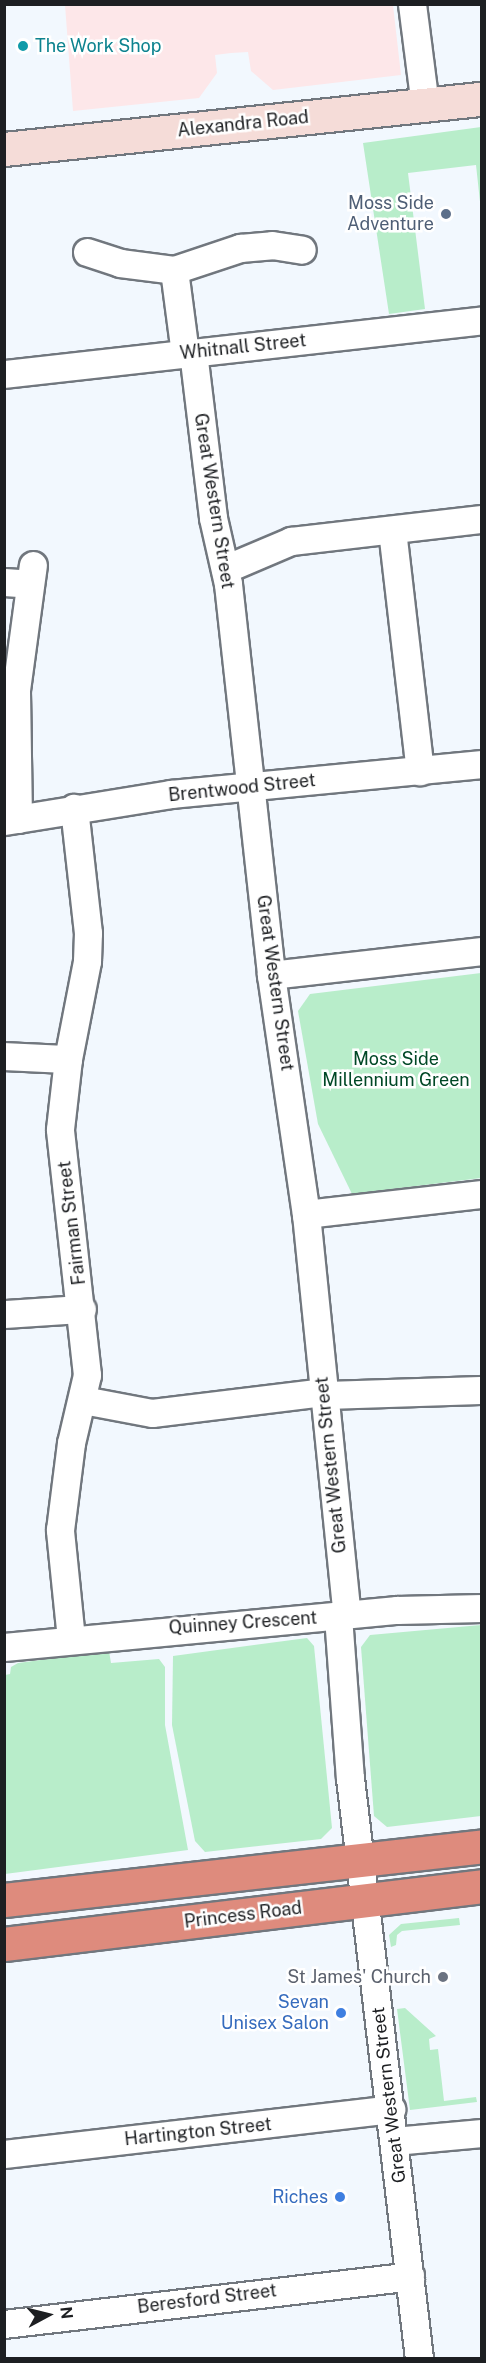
<!DOCTYPE html>
<style>
body{margin:0}
#map{position:relative;width:486px;height:2363px;overflow:hidden;background:#f2f8fe;font-family:"Public Sans",sans-serif}
div>[style]{position:absolute}
.commercial>*{inset:0;background:#fde7e9}
.green>*{inset:0;background:#b8edca}
.roads{filter:drop-shadow(2px 0 #71777e) drop-shadow(-2px 0 #71777e) drop-shadow(0 2px #71777e) drop-shadow(0 -2px #71777e)}
.street>*{height:27px;margin:-13.5px;padding:0 13.5px;transform-origin:13.5px;border-radius:13.5px;background:#fff}
.secondary>*{height:33px;margin:-16.5px;padding:0 16.5px;transform-origin:16.5px;border-radius:16.5px;background:#f5dcd8}
.highway>*{height:33px;margin:-16.5px;padding:0 16.5px;transform-origin:16.5px;border-radius:16.5px;background:#de8b7d}
.dots>*{width:16px;height:16px;translate:-50% -50%;box-sizing:border-box;border:3px solid #fff;border-radius:50%}
span{translate:-50% -50%;white-space:nowrap;text-align:center;line-height:1.15;-webkit-text-stroke:5px #fff;paint-order:stroke}
.culture-label{font-size:18px;color:#0d838f}
.left{translate:0 -50%;text-align:left}
.street-label{font-size:18px;color:#1d1f22}
.service-label{font-size:18px;color:#4e5e75}
.right{translate:-100% -50%;text-align:right}
.park-label{font-size:18px;color:#004826}
.worship-label{font-size:18px;color:#5b616d}
.shop-label{font-size:18px;color:#366cbe}
.frame{position:absolute;inset:0;border:6px solid #1d1f22;pointer-events:none}
.north{position:absolute;left:18px;top:2285px;width:60px;height:60px;-webkit-text-stroke:4px #fff;paint-order:stroke;rotate:83deg;font-size:16px;font-weight:700;line-height:24px;text-align:center;color:#1d1f22}
.north::after{content:'';display:block;margin:auto;width:21px;height:27px;background:#1d1f22;clip-path:polygon(50% 0,100% 100%,50% 72%,0 100%)}
</style>
<div id="map">
<div class="commercial">
<div style="clip-path:polygon(65px 5px,393px 5px,401px 75px,273px 90px,251px 71px,248px 52px,231px 53px,215px 55px,217px 73px,199px 98px,73px 111px)"></div>
</div>
<div class="green">
<div style="clip-path:polygon(481px 127px,481px 211px,476px 165px,408px 173px,425px 309px,389px 314px,363px 143px)"></div>
<div style="clip-path:polygon(481px 973px,481px 1178px,352px 1194px,318px 1124px,298px 1011px,310px 994px)"></div>
<div style="clip-path:polygon(481px 1625px,481px 1816px,387px 1827px,374px 1816px,361px 1647px,370px 1635px)"></div>
<div style="clip-path:polygon(307px 1638px,314px 1646px,332px 1828px,321px 1839px,205px 1852px,195px 1841px,172px 1725px,173px 1656px)"></div>
<div style="clip-path:polygon(109px 1651px,111px 1663px,159px 1659px,165px 1667px,165px 1725px,188px 1850px,5px 1874px,5px 1675px,10px 1674px,11px 1667px,18px 1663px)"></div>
<div style="clip-path:polygon(459px 1918px,460px 1925px,402px 1931px,397px 1935px,396px 1945px,391px 1947px,389px 1935px,401px 1924px)"></div>
<div style="clip-path:polygon(405px 2008px,436px 2036px,429px 2039px,430px 2050px,438px 2049px,444px 2101px,476px 2097px,477px 2102px,410px 2110px,397px 2009px)"></div>
</div>
<div class="roads">
<div class="street">
<div style="left:412px;top:4px;width:103px;rotate:82.7deg"></div>
<div style="left:87px;top:252px;width:35px;rotate:18deg"></div>
<div style="left:120px;top:263px;width:54px;rotate:7.4deg"></div>
<div style="left:174px;top:270px;width:70px;rotate:-18.4deg"></div>
<div style="left:240px;top:248px;width:32px;rotate:-5deg"></div>
<div style="left:272px;top:245px;width:30px;rotate:9deg"></div>
<div style="left:174px;top:270px;width:84px;rotate:82.5deg"></div>
<div style="left:193px;top:352px;width:167px;rotate:83.1deg"></div>
<div style="left:213px;top:518px;width:68px;rotate:77.2deg"></div>
<div style="left:228px;top:584px;width:393px;rotate:83.7deg"></div>
<div style="left:271px;top:975px;width:242px;rotate:81.7deg"></div>
<div style="left:306px;top:1214px;width:403px;rotate:84.2deg"></div>
<div style="left:4px;top:374px;width:481px;rotate:-6.4deg"></div>
<div style="left:392px;top:530px;width:243px;rotate:83.4deg"></div>
<div style="left:225px;top:569px;width:72px;rotate:-23deg"></div>
<div style="left:291px;top:541px;width:192px;rotate:-6.6deg"></div>
<div style="left:4px;top:582px;width:26px;rotate:4deg"></div>
<div style="left:18px;top:819px;width:129px;rotate:-90.9deg"></div>
<div style="left:16px;top:690px;width:126px;rotate:-82.3deg"></div>
<div style="left:4px;top:821px;width:169px;rotate:-9.2deg"></div>
<div style="left:171px;top:794px;width:312px;rotate:-5.5deg"></div>
<div style="left:271px;top:975px;width:212px;rotate:-6.5deg"></div>
<div style="left:4px;top:1056px;width:64px;rotate:2.7deg"></div>
<div style="left:306px;top:1214px;width:177px;rotate:-6.5deg"></div>
<div style="left:4px;top:1314px;width:78px;rotate:-3.7deg"></div>
<div style="left:324px;top:1395px;width:158px;rotate:-1.8deg"></div>
<div style="left:83px;top:1400px;width:70px;rotate:10.7deg"></div>
<div style="left:152px;top:1413px;width:172px;rotate:-7deg"></div>
<div style="left:338px;top:1616px;width:162px;rotate:85.8deg"></div>
<div style="left:350px;top:1778px;width:584px;rotate:83.22deg"></div>
<div style="left:71px;top:1639px;width:110px;rotate:-95.8deg"></div>
<div style="left:60px;top:1530px;width:88px;rotate:-82.8deg"></div>
<div style="left:71px;top:1443px;width:70px;rotate:-76.8deg"></div>
<div style="left:87px;top:1375px;width:247px;rotate:-96.3deg"></div>
<div style="left:60px;top:1129px;width:70px;rotate:-83.5deg"></div>
<div style="left:68px;top:1059px;width:100px;rotate:-79deg"></div>
<div style="left:87px;top:961px;width:28px;rotate:-88deg"></div>
<div style="left:88px;top:933px;width:126px;rotate:-96.4deg"></div>
<div style="left:4px;top:1647px;width:395px;rotate:-5.4deg"></div>
<div style="left:397px;top:1610px;width:85px;rotate:-1.3deg"></div>
<div style="left:394px;top:2141px;width:88px;rotate:-5.2deg"></div>
<div style="left:4px;top:2154px;width:390px;rotate:-6.6deg"></div>
<div style="left:4px;top:2324px;width:409px;rotate:-6.7deg"></div>
</div>
<div class="secondary">
<div style="left:4px;top:149px;width:481px;rotate:-6deg"></div>
</div>
<div class="highway">
<div style="left:4px;top:1900px;width:481px;rotate:-6.4deg"></div>
<div style="left:4px;top:1944px;width:482px;rotate:-6.9deg"></div>
</div>
</div>
<div class="dots">
<div style="left:23px;top:46px;background:#0f9aa8"></div>
<div style="left:446px;top:214px;background:#5c6f8a"></div>
<div style="left:443px;top:1977px;background:#6b7280"></div>
<div style="left:341px;top:2013px;background:#3f7fe0"></div>
<div style="left:340px;top:2197px;background:#3f7fe0"></div>
</div>
<div class="culture-label">
<span class="left" style="left:35px;top:46px">The Work Shop</span>
</div>
<div class="street-label">
<span style="left:243px;top:124px;rotate:-6deg">Alexandra Road</span>
<span style="left:243px;top:347px;rotate:-6deg">Whitnall Street</span>
<span style="left:214px;top:501px;rotate:81deg">Great Western Street</span>
<span style="left:242px;top:788px;rotate:-6deg">Brentwood Street</span>
<span style="left:275px;top:983px;rotate:82deg">Great Western Street</span>
<span style="left:72px;top:1223px;rotate:-97deg">Fairman Street</span>
<span style="left:331px;top:1465px;rotate:-96deg">Great Western Street</span>
<span style="left:243px;top:1623px;rotate:-4deg">Quinney Crescent</span>
<span style="left:243px;top:1915px;rotate:-7deg">Princess Road</span>
<span style="left:389px;top:2095px;rotate:-97deg">Great Western Street</span>
<span style="left:198px;top:2132px;rotate:-6deg">Hartington Street</span>
<span style="left:207px;top:2299px;rotate:-7deg">Beresford Street</span>
</div>
<div class="service-label">
<span class="right" style="left:434px;top:214px">Moss Side<br>Adventure</span>
</div>
<div class="park-label">
<span style="left:396px;top:1070px">Moss Side<br>Millennium Green</span>
</div>
<div class="worship-label">
<span class="right" style="left:431px;top:1977px">St James' Church</span>
</div>
<div class="shop-label">
<span class="right" style="left:329px;top:2013px">Sevan<br>Unisex Salon</span>
<span class="right" style="left:328px;top:2197px">Riches</span>
</div>
<div class="frame"></div>
<div class="north">N</div>
</div>
